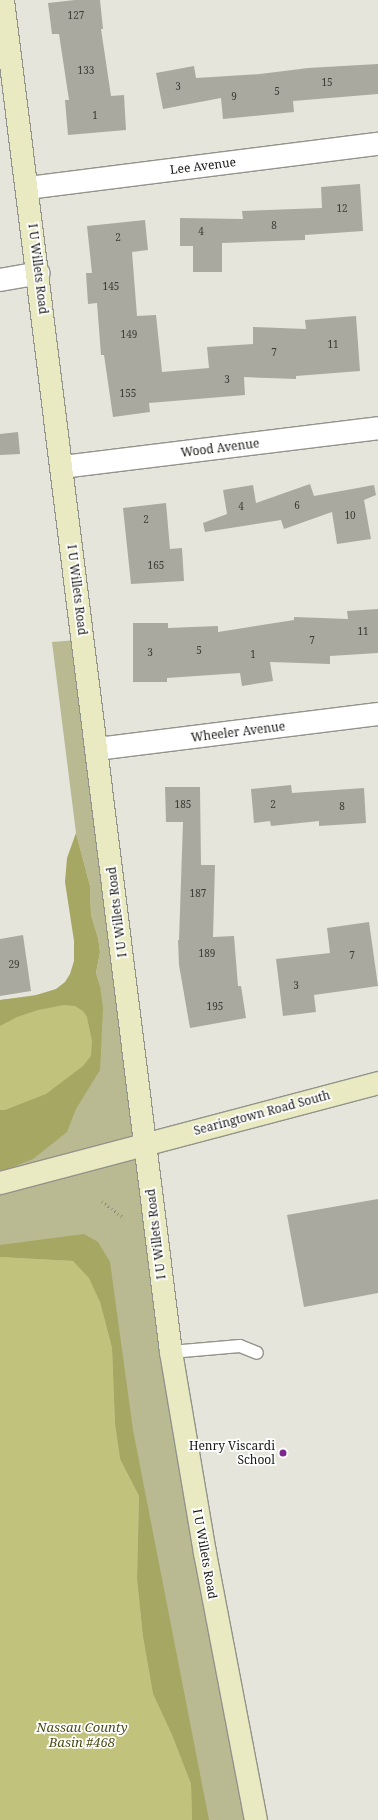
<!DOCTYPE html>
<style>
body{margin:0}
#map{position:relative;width:378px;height:1820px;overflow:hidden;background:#e5e5dc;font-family:"Noto Serif",serif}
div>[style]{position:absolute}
.green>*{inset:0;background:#b9ba92}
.forest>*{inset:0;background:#a5a762}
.water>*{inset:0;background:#c1c37d}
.building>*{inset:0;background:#a9a9a0}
.path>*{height:2.5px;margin-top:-1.25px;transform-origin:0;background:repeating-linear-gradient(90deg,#8b8b84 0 1px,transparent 0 4px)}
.roads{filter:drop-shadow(1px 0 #92938a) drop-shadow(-1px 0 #92938a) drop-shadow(0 1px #92938a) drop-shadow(0 -1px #92938a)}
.lane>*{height:12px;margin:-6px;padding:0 6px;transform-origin:6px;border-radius:6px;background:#fff}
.street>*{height:22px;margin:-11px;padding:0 11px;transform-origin:11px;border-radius:11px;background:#fff}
.secondary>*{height:22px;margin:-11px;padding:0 11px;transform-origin:11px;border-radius:11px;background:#eaeac2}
.dots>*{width:11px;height:11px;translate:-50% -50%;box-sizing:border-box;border:2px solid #fff;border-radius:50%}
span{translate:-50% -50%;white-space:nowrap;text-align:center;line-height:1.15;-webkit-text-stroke:3.5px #fff;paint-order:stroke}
.number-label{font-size:10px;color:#3c3c37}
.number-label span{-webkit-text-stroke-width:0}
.street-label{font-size:12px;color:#171714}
.poi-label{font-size:12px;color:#171714}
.right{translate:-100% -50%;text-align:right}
.water-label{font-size:13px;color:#4c4c17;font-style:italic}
</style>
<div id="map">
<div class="green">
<div style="clip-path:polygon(77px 640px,246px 1820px,0 1820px,0 1000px,100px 986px,96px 973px,100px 952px,98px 938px,91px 915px,90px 886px,76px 833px,52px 642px)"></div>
</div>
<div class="forest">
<div style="clip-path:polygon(76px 833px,90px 886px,91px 915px,98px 938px,100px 952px,96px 973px,100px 986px,103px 1008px,100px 1070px,76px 1109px,67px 1132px,33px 1159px,0 1172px,0 1000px,33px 996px,56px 989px,65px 982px,70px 974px,74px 961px,74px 941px,65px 882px,67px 858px)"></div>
<div style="clip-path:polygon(84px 1234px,98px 1242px,110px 1262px,133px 1430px,209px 1820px,192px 1820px,191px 1784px,172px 1735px,153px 1694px,143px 1637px,137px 1579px,139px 1496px,120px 1459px,115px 1424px,112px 1348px,100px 1302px,73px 1261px,0 1257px,0 1245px)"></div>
</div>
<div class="water">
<div style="clip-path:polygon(64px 1005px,75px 1006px,83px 1011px,87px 1017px,92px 1041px,91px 1056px,83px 1066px,46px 1094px,5px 1110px,0 1110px,0 1026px,17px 1017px,38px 1010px)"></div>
<div style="clip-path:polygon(0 1257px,73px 1261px,89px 1278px,100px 1302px,112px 1348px,115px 1424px,120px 1459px,139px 1496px,137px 1579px,143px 1637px,153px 1694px,172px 1735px,191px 1784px,192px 1820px,0 1820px)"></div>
</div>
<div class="building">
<div style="clip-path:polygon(75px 0,100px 0,103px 29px,101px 29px,111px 96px,124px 95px,126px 130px,68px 135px,65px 100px,69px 100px,59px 34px,52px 34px,48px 3px)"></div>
<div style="clip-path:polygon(378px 64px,378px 94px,293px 101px,294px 112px,223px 119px,221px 98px,163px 109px,156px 73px,194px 66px,196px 78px,260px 74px,308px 68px)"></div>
<div style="clip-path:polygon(360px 184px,363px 231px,305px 235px,305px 240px,222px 243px,222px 272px,193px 272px,193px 246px,180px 246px,180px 218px,243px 219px,242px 211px,322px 208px,321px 187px)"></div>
<div style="clip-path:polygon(145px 220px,148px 250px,132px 252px,137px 316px,156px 315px,162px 372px,209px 368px,207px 347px,253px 344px,253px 327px,306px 329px,305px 320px,356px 316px,360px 371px,296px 376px,296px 379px,244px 377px,245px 395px,149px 403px,150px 412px,113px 417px,104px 355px,101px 355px,97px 303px,88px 304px,86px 273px,92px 273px,87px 226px)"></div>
<div style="clip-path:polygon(18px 432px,20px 454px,0 455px,0 434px)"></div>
<div style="clip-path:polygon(310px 484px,314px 496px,374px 485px,376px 495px,364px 500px,371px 539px,337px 544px,332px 512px,284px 529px,281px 520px,205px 532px,203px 523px,227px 514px,223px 490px,253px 485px,256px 503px)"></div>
<div style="clip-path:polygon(166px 503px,170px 549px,182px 548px,184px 581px,131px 584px,123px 508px)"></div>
<div style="clip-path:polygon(378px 609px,378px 653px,330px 656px,330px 664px,270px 662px,273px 681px,242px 686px,240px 673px,167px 678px,167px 682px,133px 682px,133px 623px,168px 623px,168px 628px,218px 626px,218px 632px,294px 620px,294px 617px,348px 619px,347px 611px)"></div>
<div style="clip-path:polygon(291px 785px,292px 793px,364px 788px,366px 823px,319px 826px,319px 821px,271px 826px,270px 821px,254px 823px,251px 789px)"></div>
<div style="clip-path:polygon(165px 787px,200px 787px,201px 865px,215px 865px,213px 937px,234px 936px,238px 986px,241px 986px,246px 1018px,190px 1028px,179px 965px,178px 940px,179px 940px,183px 822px,166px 822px)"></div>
<div style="clip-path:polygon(369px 922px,378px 986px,314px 995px,316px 1012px,283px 1016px,276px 959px,330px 953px,327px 928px)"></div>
<div style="clip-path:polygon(23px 935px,31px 991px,0 996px,0 939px)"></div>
<div style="clip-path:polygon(378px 1199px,378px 1293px,304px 1307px,287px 1215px)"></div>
</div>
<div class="path">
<div style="left:102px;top:1201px;width:28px;rotate:38deg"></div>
</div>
<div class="roads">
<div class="lane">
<div style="left:171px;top:1352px;width:69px;rotate:-5deg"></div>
<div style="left:240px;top:1346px;width:18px;rotate:22deg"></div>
</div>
<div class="street">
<div style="left:28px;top:188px;width:353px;rotate:-7.2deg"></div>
<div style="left:0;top:280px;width:39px;rotate:-10deg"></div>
<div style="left:62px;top:467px;width:318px;rotate:-7deg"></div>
<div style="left:97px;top:749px;width:283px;rotate:-7.1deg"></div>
</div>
<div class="secondary">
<div style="left:3px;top:0;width:1362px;rotate:82.92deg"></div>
<div style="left:171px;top:1352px;width:204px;rotate:80.4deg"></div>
<div style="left:205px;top:1553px;width:272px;rotate:79.2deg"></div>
<div style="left:0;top:1183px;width:391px;rotate:-14.8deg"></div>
</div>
</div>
<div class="dots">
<div style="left:283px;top:1453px;background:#7f2693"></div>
</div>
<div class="number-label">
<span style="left:76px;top:16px">127</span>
<span style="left:86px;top:71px">133</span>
<span style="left:327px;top:83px">15</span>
<span style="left:178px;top:87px">3</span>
<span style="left:277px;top:92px">5</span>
<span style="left:234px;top:97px">9</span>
<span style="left:95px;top:116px">1</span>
<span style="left:342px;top:209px">12</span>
<span style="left:274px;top:226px">8</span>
<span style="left:201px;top:232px">4</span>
<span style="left:118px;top:238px">2</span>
<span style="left:111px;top:287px">145</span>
<span style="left:129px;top:335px">149</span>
<span style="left:333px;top:345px">11</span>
<span style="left:274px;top:353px">7</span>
<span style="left:227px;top:380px">3</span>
<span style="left:128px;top:394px">155</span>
<span style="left:297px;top:506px">6</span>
<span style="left:241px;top:507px">4</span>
<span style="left:350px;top:516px">10</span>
<span style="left:146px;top:520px">2</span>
<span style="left:156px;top:566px">165</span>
<span style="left:363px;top:632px">11</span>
<span style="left:312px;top:641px">7</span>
<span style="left:199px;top:651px">5</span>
<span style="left:150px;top:653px">3</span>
<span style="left:253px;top:655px">1</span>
<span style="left:183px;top:805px">185</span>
<span style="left:273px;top:805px">2</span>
<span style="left:342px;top:807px">8</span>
<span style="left:198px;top:894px">187</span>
<span style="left:207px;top:954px">189</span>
<span style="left:352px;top:956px">7</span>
<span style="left:14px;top:965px">29</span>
<span style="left:296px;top:986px">3</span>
<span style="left:215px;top:1007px">195</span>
</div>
<div class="street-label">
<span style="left:203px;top:166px;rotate:-7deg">Lee Avenue</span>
<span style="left:38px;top:269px;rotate:83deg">I U Willets Road</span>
<span style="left:220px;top:448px;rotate:-7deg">Wood Avenue</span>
<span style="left:77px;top:590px;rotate:83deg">I U Willets Road</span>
<span style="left:238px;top:732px;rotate:-7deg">Wheeler Avenue</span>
<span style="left:117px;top:912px;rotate:-97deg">I U Willets Road</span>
<span style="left:262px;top:1113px;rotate:-15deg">Searingtown Road South</span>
<span style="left:156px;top:1234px;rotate:-97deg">I U Willets Road</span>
<span style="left:205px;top:1554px;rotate:80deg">I U Willets Road</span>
</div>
<div class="poi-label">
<span class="right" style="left:275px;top:1453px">Henry Viscardi<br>School</span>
</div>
<div class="water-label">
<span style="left:82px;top:1735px">Nassau County<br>Basin #468</span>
</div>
</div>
